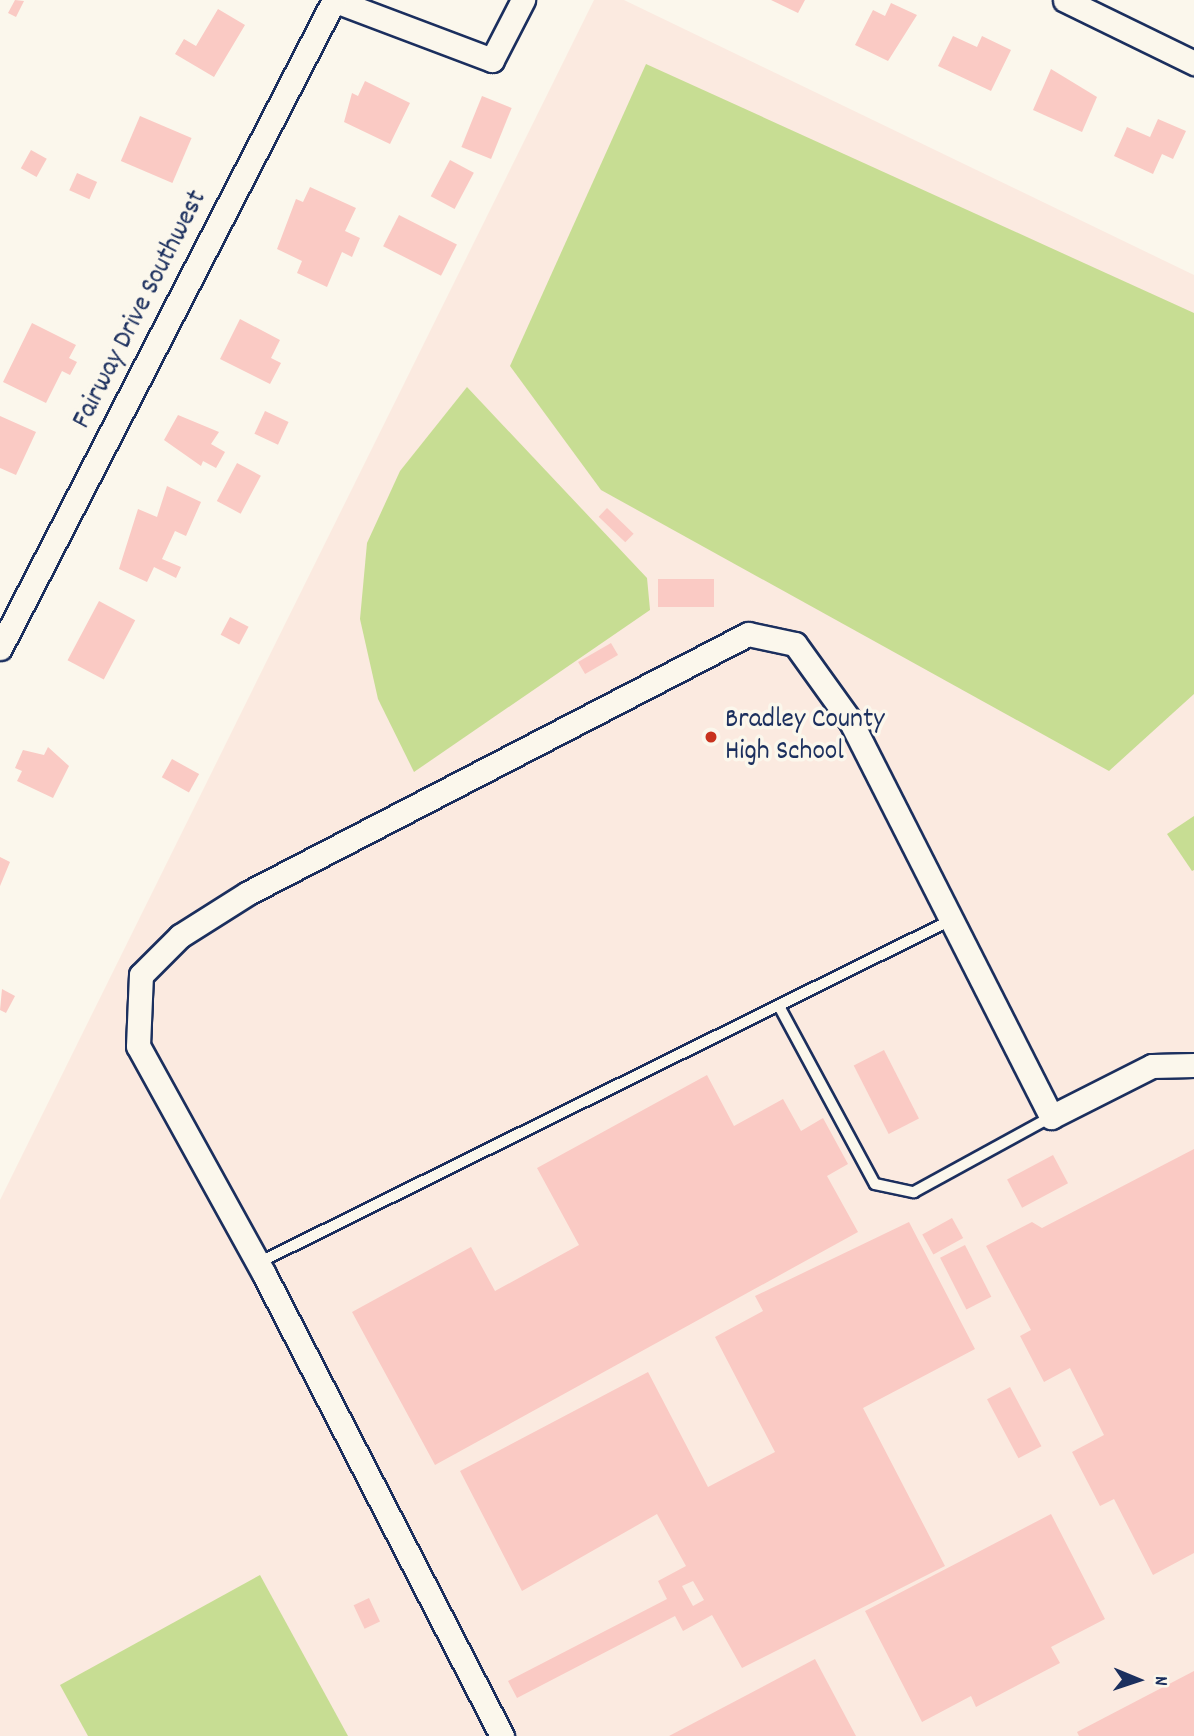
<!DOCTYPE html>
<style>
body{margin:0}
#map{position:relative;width:1194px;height:1736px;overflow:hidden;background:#fbf7ec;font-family:Dekko,sans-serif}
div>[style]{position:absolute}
.built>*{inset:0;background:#fbeae0}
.green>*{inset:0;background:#c7dd93}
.building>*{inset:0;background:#facac4;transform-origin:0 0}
.roads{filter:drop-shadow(2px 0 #1b2f5e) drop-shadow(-2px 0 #1b2f5e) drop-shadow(0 2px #1b2f5e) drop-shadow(0 -2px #1b2f5e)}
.service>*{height:10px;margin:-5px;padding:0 5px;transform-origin:5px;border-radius:5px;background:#fbf7ec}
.minor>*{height:23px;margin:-11.5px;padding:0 11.5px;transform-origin:11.5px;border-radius:11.5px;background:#fbf7ec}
.dots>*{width:19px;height:19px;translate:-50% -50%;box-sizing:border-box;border:4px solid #fbf7ec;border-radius:50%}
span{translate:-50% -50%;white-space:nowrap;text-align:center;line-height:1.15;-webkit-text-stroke:7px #fbf7ec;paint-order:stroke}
.street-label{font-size:28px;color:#1b2f5e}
.poi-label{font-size:28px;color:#1b2f5e}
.left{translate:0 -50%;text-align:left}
.north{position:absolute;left:1103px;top:1645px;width:70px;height:70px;-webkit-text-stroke:5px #fbf7ec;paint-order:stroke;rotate:92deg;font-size:19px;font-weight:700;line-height:28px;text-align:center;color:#1b2f5e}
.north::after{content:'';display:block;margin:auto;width:24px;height:32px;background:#1b2f5e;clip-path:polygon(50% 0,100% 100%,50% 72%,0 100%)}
</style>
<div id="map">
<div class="built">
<div style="clip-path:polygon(594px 0,624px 0,1194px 275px,1194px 1736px,0 1736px,0 1200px)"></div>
</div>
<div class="green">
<div style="clip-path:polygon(646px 64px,1194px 313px,1194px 694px,1109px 771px,601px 490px,510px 366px)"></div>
<div style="clip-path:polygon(467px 387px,647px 578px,650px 610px,414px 772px,378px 699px,360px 619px,367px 543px,400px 471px)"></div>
<div style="clip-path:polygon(1194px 816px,1194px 870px,1192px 871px,1167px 834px)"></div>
<div style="clip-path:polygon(260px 1575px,348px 1736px,88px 1736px,60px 1685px)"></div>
</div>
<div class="building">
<div style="clip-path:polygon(15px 0,24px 1px,16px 17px,8px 13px)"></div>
<div style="clip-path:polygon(771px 0,805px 0,798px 13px)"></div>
<div style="clip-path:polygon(891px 3px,917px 15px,888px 61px,855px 45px,873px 10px,885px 16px)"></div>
<div style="clip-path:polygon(218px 9px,245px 25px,214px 77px,175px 54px,184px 39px,196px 46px)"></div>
<div style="clip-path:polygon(953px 36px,977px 47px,982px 36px,1011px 50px,991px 91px,938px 66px)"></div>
<div style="clip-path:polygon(1051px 69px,1097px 97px,1082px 132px,1033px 110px)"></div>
<div style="clip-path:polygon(365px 81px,410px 103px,390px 144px,344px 122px,352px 93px,358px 96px)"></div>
<div style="left:482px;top:96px;width:32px;height:55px;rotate:22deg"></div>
<div style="left:140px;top:116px;width:56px;height:49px;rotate:23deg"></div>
<div style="clip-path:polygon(1158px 119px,1186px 131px,1173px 159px,1162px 154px,1153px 174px,1114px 156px,1127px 127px,1150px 137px)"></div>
<div style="left:31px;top:150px;width:18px;height:21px;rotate:29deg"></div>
<div style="left:450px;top:160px;width:27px;height:41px;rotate:28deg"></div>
<div style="left:77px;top:173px;width:22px;height:19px;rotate:24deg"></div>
<div style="clip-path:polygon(310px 187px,356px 208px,345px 231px,360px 238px,352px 257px,342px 252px,327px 287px,297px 273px,302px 261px,277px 249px,296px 199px,303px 202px)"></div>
<div style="left:399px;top:215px;width:65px;height:35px;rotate:27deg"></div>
<div style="clip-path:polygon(240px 319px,280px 340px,271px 358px,281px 363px,270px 384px,220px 359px)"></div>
<div style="clip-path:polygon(32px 323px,76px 345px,69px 358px,77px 362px,70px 375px,62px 371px,46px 403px,3px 382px)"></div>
<div style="left:265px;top:411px;width:26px;height:25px;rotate:25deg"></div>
<div style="clip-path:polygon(178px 415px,219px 432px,211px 444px,225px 452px,216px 468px,203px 461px,201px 466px,164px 440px)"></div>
<div style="clip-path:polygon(0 416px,36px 432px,16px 475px,0 468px)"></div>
<div style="left:237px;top:463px;width:27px;height:43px;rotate:28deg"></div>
<div style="clip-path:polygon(167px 486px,201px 502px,186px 536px,175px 531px,162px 559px,181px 567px,176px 578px,154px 567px,147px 582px,119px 569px,138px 509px,157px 517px)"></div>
<div style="left:607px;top:508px;width:37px;height:12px;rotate:44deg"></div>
<div style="left:714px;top:579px;width:28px;height:56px;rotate:90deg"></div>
<div style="left:99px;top:601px;width:41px;height:67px;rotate:28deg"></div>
<div style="left:230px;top:617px;width:21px;height:20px;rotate:28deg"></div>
<div style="left:611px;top:643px;width:14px;height:38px;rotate:60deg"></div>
<div style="clip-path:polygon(48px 747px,69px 766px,53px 798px,17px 781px,22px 771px,15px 768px,23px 750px,44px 755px)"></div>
<div style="left:172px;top:759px;width:31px;height:21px;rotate:29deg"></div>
<div style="clip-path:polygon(0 857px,10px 862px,0 886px)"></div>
<div style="clip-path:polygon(2px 989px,15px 996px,6px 1013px,0 1010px)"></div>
<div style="left:884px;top:1050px;width:77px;height:34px;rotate:63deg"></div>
<div style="clip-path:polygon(707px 1075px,734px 1126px,783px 1099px,801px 1131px,823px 1118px,848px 1164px,827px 1176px,858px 1232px,435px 1465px,352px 1312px,471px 1247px,495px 1291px,579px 1245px,537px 1168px)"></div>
<div style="clip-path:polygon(1194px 1149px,1194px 1553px,1153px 1575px,1114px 1499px,1100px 1506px,1072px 1452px,1104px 1435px,1070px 1368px,1044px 1382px,1020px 1336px,1031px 1330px,986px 1246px,1032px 1222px,1042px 1228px)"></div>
<div style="left:1053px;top:1155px;width:32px;height:52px;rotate:62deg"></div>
<div style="left:952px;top:1218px;width:23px;height:34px;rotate:61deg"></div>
<div style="clip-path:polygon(evenodd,909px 1222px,975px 1349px,863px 1408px,945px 1566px,742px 1668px,712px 1615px,683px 1631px,675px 1616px,517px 1698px,508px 1681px,667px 1599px,658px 1581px,686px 1566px,657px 1514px,522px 1591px,460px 1471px,648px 1372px,708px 1487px,775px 1452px,715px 1337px,763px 1311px,755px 1296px,909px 1222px,693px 1581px,704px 1600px,693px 1606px,682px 1586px,693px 1581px)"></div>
<div style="left:965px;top:1245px;width:58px;height:28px;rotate:63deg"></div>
<div style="left:1010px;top:1387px;width:67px;height:26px;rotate:62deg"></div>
<div style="clip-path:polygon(1051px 1514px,1105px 1619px,1051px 1647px,1060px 1663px,976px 1707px,971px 1696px,922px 1722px,865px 1611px)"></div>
<div style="left:369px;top:1598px;width:26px;height:17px;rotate:65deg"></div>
<div style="clip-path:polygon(815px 1659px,856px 1736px,669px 1736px)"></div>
<div style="clip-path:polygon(1194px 1671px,1194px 1736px,1079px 1736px,1077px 1732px)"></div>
</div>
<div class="roads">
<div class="service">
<div style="left:779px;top:1006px;width:202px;rotate:61.7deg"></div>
<div style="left:875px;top:1184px;width:40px;rotate:12deg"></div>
<div style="left:914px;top:1192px;width:156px;rotate:-28.7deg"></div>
<div style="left:258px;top:1263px;width:771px;rotate:-26.33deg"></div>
</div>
<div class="minor">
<div style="left:333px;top:0;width:170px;rotate:20.7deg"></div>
<div style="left:492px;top:60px;width:68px;rotate:-62.7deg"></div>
<div style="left:1065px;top:0;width:144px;rotate:26deg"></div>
<div style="left:0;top:648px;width:729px;rotate:-62.73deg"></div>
<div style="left:502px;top:1736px;width:520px;rotate:-117.26deg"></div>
<div style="left:264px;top:1274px;width:260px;rotate:-118.9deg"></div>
<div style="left:138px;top:1046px;width:71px;rotate:-87.6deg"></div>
<div style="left:141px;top:975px;width:55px;rotate:-45deg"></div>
<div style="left:180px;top:936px;width:80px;rotate:-32.3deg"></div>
<div style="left:248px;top:893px;width:563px;rotate:-27.38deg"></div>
<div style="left:748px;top:634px;width:48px;rotate:12deg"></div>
<div style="left:795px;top:644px;width:96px;rotate:54.3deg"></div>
<div style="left:851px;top:722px;width:443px;rotate:63.1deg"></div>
<div style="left:1051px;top:1117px;width:113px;rotate:-26.8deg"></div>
<div style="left:1152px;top:1066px;width:42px;rotate:-1.4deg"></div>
</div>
</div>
<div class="dots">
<div style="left:711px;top:737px;background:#c8321e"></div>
</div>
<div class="street-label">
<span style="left:141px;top:310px;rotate:-63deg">Fairway Drive Southwest</span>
</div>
<div class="poi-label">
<span class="left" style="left:725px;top:737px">Bradley County<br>High School</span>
</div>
<div class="north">N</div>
</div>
